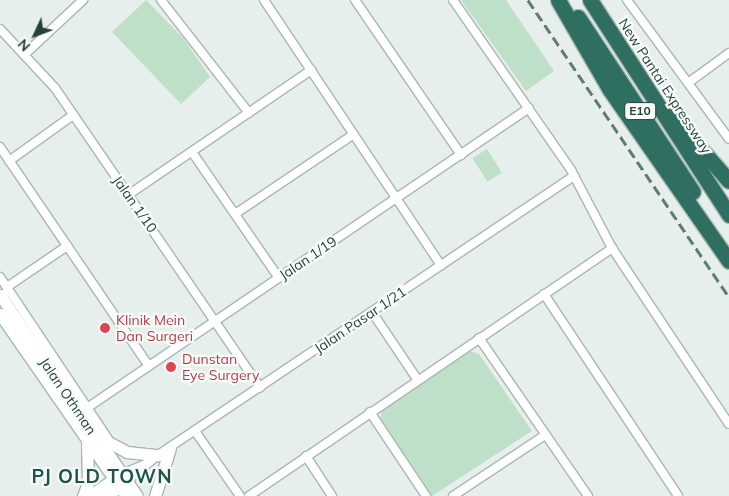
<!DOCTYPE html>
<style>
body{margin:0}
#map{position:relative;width:729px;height:496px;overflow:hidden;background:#e6efeb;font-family:Mulish,sans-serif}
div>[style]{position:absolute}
.green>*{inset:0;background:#bfe0c8;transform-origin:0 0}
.roads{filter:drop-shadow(1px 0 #a8b8b2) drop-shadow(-1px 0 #a8b8b2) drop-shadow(0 1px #a8b8b2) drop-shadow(0 -1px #a8b8b2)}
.street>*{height:8px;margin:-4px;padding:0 4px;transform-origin:4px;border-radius:4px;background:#fff}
.secondary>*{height:11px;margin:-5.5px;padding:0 5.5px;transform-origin:5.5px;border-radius:5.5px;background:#fff}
.highway>*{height:15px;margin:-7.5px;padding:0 7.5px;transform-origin:7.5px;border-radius:7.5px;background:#2f6f62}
.rail>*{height:2.5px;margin-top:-1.25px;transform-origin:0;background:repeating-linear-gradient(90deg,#5f7d75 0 10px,transparent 0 15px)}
.dots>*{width:14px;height:14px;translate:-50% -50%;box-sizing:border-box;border:2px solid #f7fbf9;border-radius:50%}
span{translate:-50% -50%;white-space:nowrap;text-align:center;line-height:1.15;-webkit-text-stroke:4.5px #f7fbf9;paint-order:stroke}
.shield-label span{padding:1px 4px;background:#f7fbf9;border:1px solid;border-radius:4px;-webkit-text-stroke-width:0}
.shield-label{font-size:12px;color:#24423a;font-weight:700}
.street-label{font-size:14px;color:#24423a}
.health-label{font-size:14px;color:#be3a42}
.left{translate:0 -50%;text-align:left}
.district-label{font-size:19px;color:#1f5548;font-weight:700;letter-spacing:1px}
.north{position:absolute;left:10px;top:10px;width:50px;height:50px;-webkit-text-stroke:4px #f7fbf9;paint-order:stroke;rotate:227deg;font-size:14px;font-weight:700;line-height:20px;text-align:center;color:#24423a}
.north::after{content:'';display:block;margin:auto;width:18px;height:22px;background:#24423a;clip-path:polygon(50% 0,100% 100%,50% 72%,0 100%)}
</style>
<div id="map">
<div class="green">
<div style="clip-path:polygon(146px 0,183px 38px,210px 77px,181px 104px,112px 32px)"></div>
<div style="clip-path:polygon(461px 0,506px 0,554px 71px,526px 91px)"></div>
<div style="left:487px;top:149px;width:28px;height:17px;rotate:58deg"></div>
<div style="clip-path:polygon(469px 351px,479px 354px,532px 431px,432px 496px,380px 419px,382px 411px)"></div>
</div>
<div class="roads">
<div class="street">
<div style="left:161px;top:0;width:143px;rotate:52.1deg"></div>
<div style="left:264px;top:0;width:319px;rotate:56.3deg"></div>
<div style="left:355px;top:0;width:188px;rotate:55.6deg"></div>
<div style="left:453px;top:0;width:207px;rotate:55.2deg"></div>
<div style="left:571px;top:170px;width:88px;rotate:62.3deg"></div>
<div style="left:612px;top:248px;width:211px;rotate:56.4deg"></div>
<div style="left:627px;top:0;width:172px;rotate:53.7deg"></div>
<div style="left:0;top:29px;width:81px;rotate:47deg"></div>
<div style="left:55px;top:88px;width:363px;rotate:55.6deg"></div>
<div style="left:24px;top:55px;width:81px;rotate:-43deg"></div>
<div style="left:688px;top:83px;width:51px;rotate:-36.2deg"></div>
<div style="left:0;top:147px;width:265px;rotate:55.8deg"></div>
<div style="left:192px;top:152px;width:153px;rotate:55.4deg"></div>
<div style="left:9px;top:161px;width:79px;rotate:-35.7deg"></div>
<div style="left:128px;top:195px;width:222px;rotate:-34.3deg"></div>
<div style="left:235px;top:214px;width:143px;rotate:-33.9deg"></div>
<div style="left:0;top:277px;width:198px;rotate:56.3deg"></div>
<div style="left:7px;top:292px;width:5px;rotate:-90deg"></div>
<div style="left:7px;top:287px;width:73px;rotate:-34.3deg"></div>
<div style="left:544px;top:294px;width:242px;rotate:56.4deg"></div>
<div style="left:372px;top:312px;width:81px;rotate:56.1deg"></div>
<div style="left:479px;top:338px;width:192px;rotate:55.4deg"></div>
<div style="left:87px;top:408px;width:534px;rotate:-34.17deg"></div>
<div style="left:370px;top:412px;width:101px;rotate:56.3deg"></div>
<div style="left:195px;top:431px;width:79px;rotate:55.3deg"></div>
<div style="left:306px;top:456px;width:48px;rotate:57deg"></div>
<div style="left:122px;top:474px;width:26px;rotate:-23deg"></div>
<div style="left:127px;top:481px;width:40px;rotate:-40deg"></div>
<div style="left:158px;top:455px;width:501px;rotate:-33.85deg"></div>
<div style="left:249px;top:496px;width:440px;rotate:-34.3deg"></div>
<div style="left:453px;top:496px;width:110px;rotate:-33.5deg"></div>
</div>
<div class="secondary">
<div style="left:0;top:295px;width:243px;rotate:55.7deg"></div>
<div style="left:0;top:314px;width:221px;rotate:55.3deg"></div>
<div style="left:99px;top:437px;width:32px;rotate:28deg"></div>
<div style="left:127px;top:452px;width:31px;rotate:6deg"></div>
<div style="left:83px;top:496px;width:14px;rotate:-69deg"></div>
<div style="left:88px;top:483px;width:40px;rotate:-91.4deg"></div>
<div style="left:89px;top:496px;width:36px;rotate:-34deg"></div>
<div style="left:106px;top:496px;width:22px;rotate:-34deg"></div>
<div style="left:155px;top:496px;width:50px;rotate:-72.6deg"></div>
</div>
<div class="highway">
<div style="left:558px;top:0;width:104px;rotate:60deg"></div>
<div style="left:610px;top:90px;width:208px;rotate:55.2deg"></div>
<div style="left:590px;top:0;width:256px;rotate:57.1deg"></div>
<div style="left:578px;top:17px;width:209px;rotate:56.7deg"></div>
<div style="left:672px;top:116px;width:86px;rotate:48.8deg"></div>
</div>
</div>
<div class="rail">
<div style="left:528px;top:0;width:359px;rotate:55.9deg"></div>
</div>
<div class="dots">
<div style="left:105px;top:328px;background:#e0444e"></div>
<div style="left:171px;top:367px;background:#e0444e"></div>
</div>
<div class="shield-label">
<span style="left:640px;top:111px">E10</span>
</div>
<div class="street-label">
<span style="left:665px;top:86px;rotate:57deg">New Pantai Expressway</span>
<span style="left:135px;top:204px;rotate:55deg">Jalan 1/10</span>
<span style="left:308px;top:258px;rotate:-34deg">Jalan 1/19</span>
<span style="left:360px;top:320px;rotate:-34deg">Jalan Pasar 1/21</span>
<span style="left:68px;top:396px;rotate:56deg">Jalan Othman</span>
</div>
<div class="health-label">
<span class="left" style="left:116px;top:328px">Klinik Mein<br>Dan Surgeri</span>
<span class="left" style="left:182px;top:367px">Dunstan<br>Eye Surgery</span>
</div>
<div class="district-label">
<span style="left:102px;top:477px">PJ OLD TOWN</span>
</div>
<div class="north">N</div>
</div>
